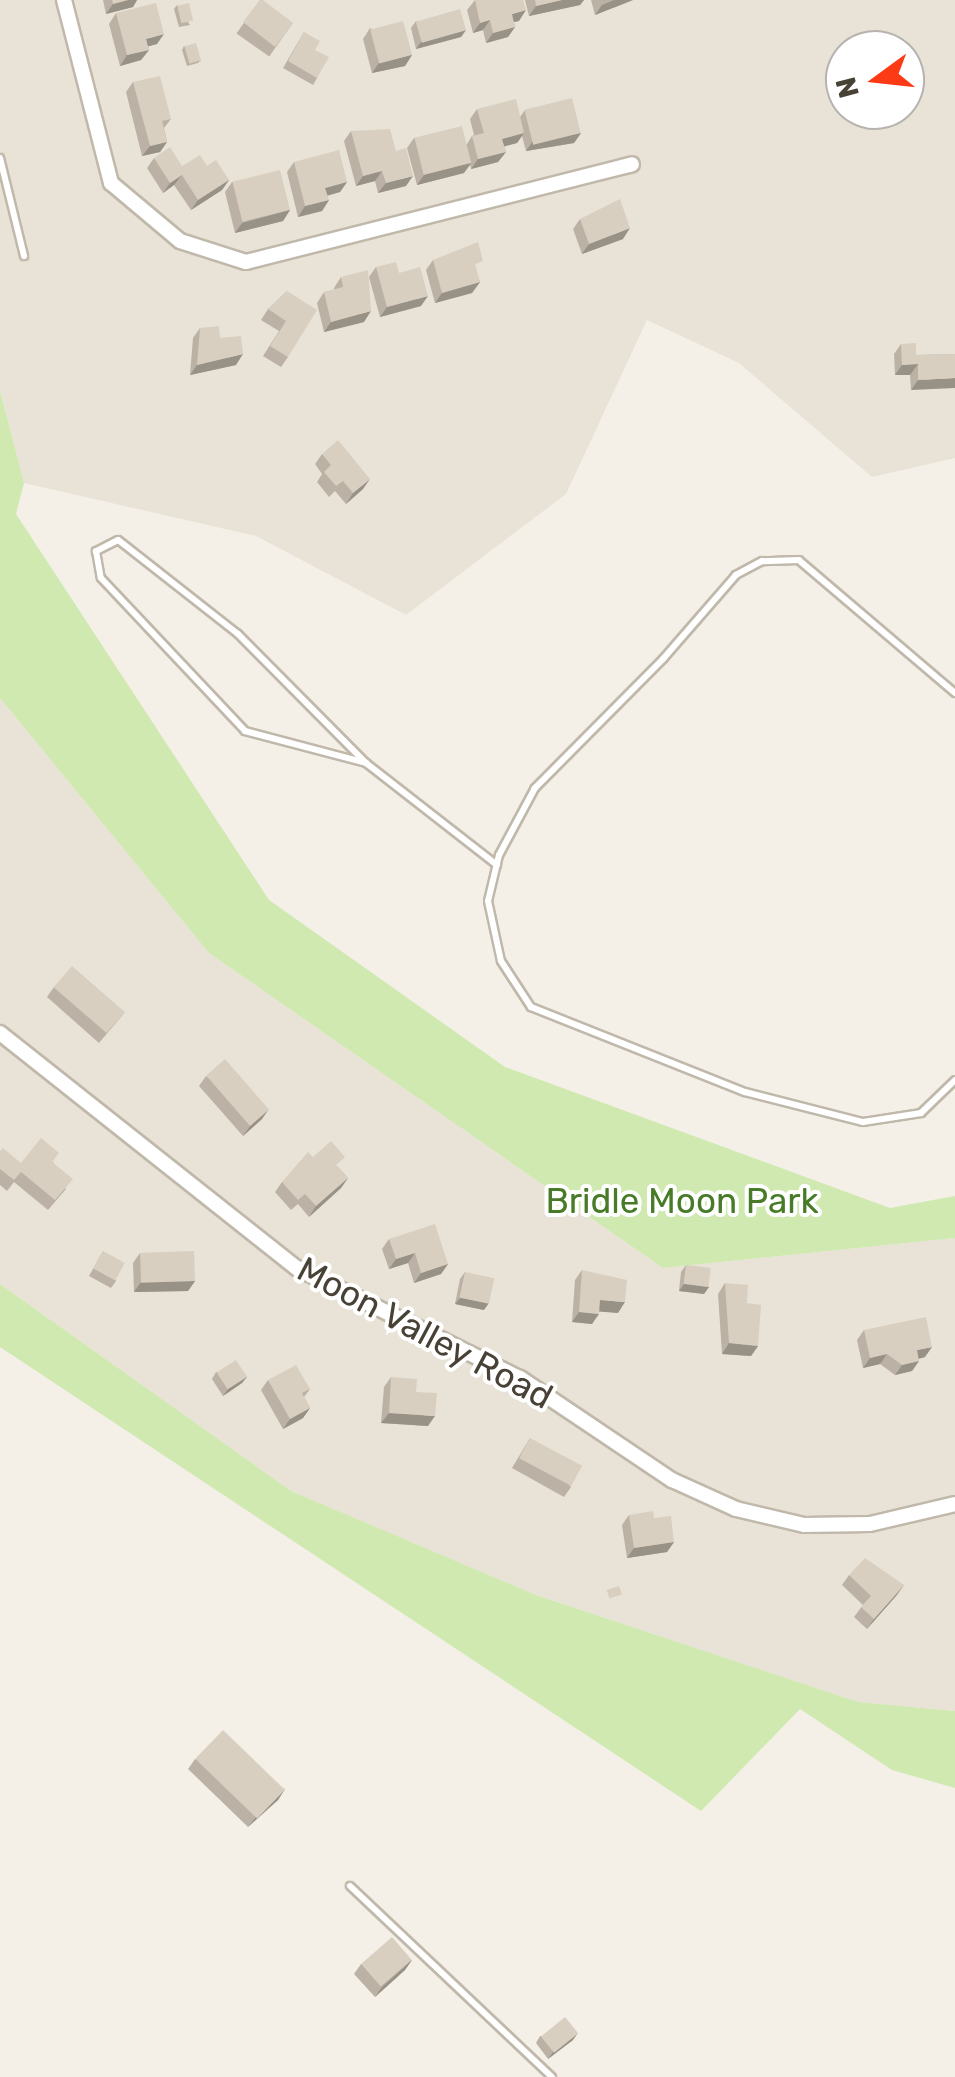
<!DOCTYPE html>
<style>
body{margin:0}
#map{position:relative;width:955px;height:2077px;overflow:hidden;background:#f4f0e8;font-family:Rubik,sans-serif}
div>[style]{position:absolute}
.residential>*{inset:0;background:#e8e3d6}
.green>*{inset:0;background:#cfe9b0}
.roads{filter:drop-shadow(2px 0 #c0b8aa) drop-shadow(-2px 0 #c0b8aa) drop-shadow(0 2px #c0b8aa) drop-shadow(0 -2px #c0b8aa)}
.service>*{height:6px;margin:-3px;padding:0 3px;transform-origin:3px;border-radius:3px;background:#fff}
.minor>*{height:14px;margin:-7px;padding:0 7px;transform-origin:7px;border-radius:7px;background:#fff}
.wall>*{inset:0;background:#bbb2a5;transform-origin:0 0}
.shaded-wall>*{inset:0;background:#989186}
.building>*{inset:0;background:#d9cfc0;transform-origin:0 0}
span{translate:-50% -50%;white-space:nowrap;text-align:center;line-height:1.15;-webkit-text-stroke:8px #fff;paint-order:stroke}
.park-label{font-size:35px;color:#477b28}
.street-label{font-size:35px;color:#484136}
.north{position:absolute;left:825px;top:30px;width:100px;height:100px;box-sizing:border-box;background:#fff;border:2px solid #b6b3af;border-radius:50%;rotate:255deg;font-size:28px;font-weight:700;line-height:40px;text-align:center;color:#484136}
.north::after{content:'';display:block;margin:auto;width:35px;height:45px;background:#fc3b16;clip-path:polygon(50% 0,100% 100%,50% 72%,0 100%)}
</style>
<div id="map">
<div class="residential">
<div style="clip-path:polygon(evenodd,0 0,955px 0,955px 458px,872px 477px,739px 363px,647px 320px,566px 494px,406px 615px,256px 536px,24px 483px,0 389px,0 0,845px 50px,905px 50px,905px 110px,845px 110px,845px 50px)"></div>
<div style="clip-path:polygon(0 698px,209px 953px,663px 1268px,955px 1238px,955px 1711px,858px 1702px,536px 1595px,291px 1491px,0 1284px)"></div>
</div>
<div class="green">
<div style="clip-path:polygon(0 390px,24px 483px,16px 514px,269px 900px,505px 1067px,890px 1208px,955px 1196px,955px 1238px,663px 1268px,209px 953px,0 698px)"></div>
<div style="clip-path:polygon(0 1284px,291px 1491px,536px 1595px,858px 1702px,955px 1711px,955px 1788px,892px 1770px,800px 1709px,701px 1811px,0 1347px)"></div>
</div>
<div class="roads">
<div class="service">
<div style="left:0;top:158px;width:101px;rotate:76.2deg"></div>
<div style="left:955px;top:693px;width:205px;rotate:-139.6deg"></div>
<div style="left:799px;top:560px;width:37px;rotate:178deg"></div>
<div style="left:762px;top:561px;width:30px;rotate:152deg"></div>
<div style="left:736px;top:575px;width:111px;rotate:131deg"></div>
<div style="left:663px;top:659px;width:182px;rotate:134.8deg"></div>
<div style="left:535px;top:788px;width:76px;rotate:118.2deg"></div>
<div style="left:499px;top:855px;width:47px;rotate:103.4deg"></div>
<div style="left:488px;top:901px;width:61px;rotate:77.8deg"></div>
<div style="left:501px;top:961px;width:55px;rotate:56.9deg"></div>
<div style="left:531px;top:1007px;width:230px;rotate:21.7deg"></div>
<div style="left:745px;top:1092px;width:122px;rotate:14.3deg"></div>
<div style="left:863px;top:1122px;width:59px;rotate:-8.8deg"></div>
<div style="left:921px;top:1113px;width:47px;rotate:-44.1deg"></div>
<div style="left:366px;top:763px;width:182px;rotate:-134.8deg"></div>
<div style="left:238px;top:634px;width:152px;rotate:-141.9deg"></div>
<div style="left:118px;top:540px;width:25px;rotate:153deg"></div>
<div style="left:96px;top:551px;width:27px;rotate:80deg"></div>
<div style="left:101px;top:578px;width:210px;rotate:46.7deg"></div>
<div style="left:245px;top:731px;width:125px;rotate:14.8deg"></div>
<div style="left:366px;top:763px;width:166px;rotate:37.9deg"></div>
<div style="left:350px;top:1886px;width:278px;rotate:43.4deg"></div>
</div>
<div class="minor">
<div style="left:64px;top:0;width:189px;rotate:75.6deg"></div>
<div style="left:111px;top:183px;width:90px;rotate:40deg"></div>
<div style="left:180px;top:241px;width:69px;rotate:17.7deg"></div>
<div style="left:246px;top:262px;width:398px;rotate:-14.2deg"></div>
<div style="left:0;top:1033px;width:379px;rotate:38.4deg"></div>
<div style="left:297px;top:1268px;width:249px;rotate:26.3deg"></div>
<div style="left:520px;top:1378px;width:183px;rotate:33.9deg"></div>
<div style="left:672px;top:1480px;width:70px;rotate:24.4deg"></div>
<div style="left:736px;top:1509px;width:70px;rotate:13.2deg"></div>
<div style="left:804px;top:1525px;width:66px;rotate:-0.9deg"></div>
<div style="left:870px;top:1524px;width:87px;rotate:-13.2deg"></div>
</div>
</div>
<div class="wall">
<div style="clip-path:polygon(103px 0,137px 0,133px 7px,106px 14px)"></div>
<div style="left:260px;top:0;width:40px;height:41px;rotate:35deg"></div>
<div style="clip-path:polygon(475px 0,519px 21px,514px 22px,515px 27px,508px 37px,486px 43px,483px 30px,473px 33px,467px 10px)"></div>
<div style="clip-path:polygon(525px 0,584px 0,580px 5px,529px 16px)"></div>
<div style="clip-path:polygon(591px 0,633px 0,595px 15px)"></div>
<div style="clip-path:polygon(177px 5px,190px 25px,179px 27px,174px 9px)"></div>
<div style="clip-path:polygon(116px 13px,157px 44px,148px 46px,149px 50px,141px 60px,120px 66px,109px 24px)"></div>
<div style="clip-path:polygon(416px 21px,466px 30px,461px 37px,416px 49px,411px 28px)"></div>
<div style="clip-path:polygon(370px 28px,412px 55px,405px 66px,372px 73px,363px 39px)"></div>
<div style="clip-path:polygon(304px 32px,315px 50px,317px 78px,313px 85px,283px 68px)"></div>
<div style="clip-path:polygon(184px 46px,201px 60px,198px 63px,187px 66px,182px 50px)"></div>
<div style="clip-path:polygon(133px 82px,171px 119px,164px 128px,167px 142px,160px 152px,142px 156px,126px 92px)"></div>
<div style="clip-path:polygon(477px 109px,520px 117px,525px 110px,581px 133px,574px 143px,526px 151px,522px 136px,517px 143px,504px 146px,506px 152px,498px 162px,471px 169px,470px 165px,464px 173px,417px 185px,407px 148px,414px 138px,467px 144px,472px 136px,474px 135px,470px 119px)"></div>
<div style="clip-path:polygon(351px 131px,406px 186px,378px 193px,375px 181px,356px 186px,344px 141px)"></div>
<div style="clip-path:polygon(154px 158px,182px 166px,207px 166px,229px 180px,222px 190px,191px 210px,174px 185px,163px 193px,147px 168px)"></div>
<div style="clip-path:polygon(294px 162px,347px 182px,340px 192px,327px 196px,329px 200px,322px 211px,298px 217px,287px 172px)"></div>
<div style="clip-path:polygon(232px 182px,290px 210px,283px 221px,235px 233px,225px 192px)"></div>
<div style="clip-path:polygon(580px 219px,623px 239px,582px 254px,573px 229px)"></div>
<div style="clip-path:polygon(433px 260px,476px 271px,480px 282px,472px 293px,435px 303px,426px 270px)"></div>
<div style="clip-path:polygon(376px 267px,399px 273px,421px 306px,380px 317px,369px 277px)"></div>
<div style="clip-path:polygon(341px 277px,364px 322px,324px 332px,317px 303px,324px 292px,334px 290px,334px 288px)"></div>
<div style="clip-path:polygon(287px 291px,288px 357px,281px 367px,263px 356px,279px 331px,261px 320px,268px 309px)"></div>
<div style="clip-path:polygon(200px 328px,236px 365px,190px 375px,193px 338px)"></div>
<div style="clip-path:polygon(901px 344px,916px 355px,955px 354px,911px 390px,910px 375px,895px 375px,894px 354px)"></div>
<div style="clip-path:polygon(322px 454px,363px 489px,346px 504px,335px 491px,329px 497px,317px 482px,322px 474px,315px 464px)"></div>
<div style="clip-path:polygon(54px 987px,125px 1012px,99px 1043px,47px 997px)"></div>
<div style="clip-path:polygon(206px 1076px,262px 1119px,243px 1136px,199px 1086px)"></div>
<div style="clip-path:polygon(0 1151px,21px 1163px,53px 1162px,66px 1189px,48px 1210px,14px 1182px,7px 1191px,0 1185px)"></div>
<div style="clip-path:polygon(313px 1157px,338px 1167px,348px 1178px,341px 1188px,309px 1217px,298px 1204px,291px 1210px,275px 1192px,282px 1182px)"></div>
<div style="clip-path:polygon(389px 1239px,448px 1264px,441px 1274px,414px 1283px,408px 1263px,389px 1269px,382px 1249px)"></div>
<div style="clip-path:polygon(103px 1251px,116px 1281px,111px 1288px,89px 1276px)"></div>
<div style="clip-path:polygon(140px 1253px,195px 1281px,188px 1291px,134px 1292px,133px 1263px)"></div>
<div style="clip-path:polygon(686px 1265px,709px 1287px,704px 1294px,679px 1291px,681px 1272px)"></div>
<div style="clip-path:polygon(582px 1270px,618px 1313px,599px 1311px,592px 1324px,572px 1322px,575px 1280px)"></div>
<div style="clip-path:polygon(465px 1272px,484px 1310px,455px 1304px,460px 1279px)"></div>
<div style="clip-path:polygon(725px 1283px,758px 1346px,751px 1356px,722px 1354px,718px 1294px)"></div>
<div style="clip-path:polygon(864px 1330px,925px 1357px,918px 1359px,919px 1361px,912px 1371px,895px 1375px,880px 1364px,863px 1368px,857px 1340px)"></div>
<div style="clip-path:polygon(216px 1372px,247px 1377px,242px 1383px,223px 1396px,212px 1379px)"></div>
<div style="clip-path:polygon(391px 1377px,416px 1392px,428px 1426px,381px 1423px,384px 1387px)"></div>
<div style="clip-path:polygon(268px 1380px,310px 1389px,304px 1397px,310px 1408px,303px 1418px,283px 1429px,261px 1390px)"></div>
<div style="clip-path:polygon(530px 1438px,571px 1487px,564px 1497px,512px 1468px)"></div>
<div style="clip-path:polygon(629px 1515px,654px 1518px,674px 1542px,667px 1552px,627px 1558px,622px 1525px)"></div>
<div style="clip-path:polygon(849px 1575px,904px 1585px,867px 1629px,854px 1617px,863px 1605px,842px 1585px)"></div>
<div style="clip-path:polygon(195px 1759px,285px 1789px,278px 1800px,248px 1827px,188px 1769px)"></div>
<div style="clip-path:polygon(412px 1960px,405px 1970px,375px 1997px,354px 1974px,361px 1964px)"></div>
<div style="clip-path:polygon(540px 2036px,573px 2040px,548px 2059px,536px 2043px)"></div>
</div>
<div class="shaded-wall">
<div style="clip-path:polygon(128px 0,137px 0,133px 7px,106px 14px,113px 4px)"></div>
<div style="clip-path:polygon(562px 0,584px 0,580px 5px,529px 16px,536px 6px)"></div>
<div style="clip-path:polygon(614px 0,633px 0,595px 15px,602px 5px)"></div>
<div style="clip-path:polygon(526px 10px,519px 21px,505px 24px,512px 14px)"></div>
<div style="clip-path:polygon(490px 20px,483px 30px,473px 33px,480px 23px)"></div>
<div style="clip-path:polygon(515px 27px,508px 37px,486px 43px,493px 33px)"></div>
<div style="clip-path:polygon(466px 30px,461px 37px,416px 49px,421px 42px)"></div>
<div style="clip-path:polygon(164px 34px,157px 44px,139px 49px,146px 39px)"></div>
<div style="clip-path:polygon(149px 50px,141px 60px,120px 66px,127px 55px)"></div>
<div style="clip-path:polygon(412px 55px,405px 66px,372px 73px,379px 63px)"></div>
<div style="clip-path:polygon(524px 133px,517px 143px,495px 149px,502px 139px)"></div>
<div style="clip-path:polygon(581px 133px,574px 143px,526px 151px,533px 141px)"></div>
<div style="clip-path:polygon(167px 142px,160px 152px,142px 156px,150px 146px)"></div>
<div style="clip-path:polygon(506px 152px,498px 162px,471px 169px,478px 159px)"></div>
<div style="clip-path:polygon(471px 163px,464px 173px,417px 185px,424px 175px)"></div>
<div style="clip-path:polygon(382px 171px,375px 181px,356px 186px,363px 176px)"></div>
<div style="clip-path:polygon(182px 175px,174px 185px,163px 193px,170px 183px)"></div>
<div style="clip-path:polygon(413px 176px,406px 186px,378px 193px,386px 183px)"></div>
<div style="clip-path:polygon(229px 180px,222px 190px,191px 210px,198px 200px)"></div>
<div style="clip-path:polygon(347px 182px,340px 192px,318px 198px,325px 188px)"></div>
<div style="clip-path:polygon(329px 200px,322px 211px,298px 217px,305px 206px)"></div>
<div style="clip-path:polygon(290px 210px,283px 221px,235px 233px,242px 223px)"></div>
<div style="clip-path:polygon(630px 228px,623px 239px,582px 254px,589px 244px)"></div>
<div style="clip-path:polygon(480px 282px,472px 293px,435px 303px,442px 293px)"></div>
<div style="clip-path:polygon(428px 296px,421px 306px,380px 317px,387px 307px)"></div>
<div style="clip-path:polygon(371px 311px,364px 322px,324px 332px,331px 322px)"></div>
<div style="clip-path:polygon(243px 354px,236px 365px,190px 375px,197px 365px)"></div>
<div style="clip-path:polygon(918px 364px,910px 375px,895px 375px,902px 365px)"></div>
<div style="clip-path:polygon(955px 378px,955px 388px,911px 390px,918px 380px)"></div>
<div style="clip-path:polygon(370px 479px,363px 489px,346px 504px,353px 493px)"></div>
<div style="clip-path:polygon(269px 1109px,262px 1119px,243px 1136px,250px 1126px)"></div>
<div style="clip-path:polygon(348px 1178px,341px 1188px,309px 1217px,316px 1206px)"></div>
<div style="clip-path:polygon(415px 1253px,408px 1263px,389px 1269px,396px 1259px)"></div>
<div style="clip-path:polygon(448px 1264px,441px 1274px,414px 1283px,421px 1273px)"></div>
<div style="clip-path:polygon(195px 1281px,188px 1291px,134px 1292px,141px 1282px)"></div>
<div style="clip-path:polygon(684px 1284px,709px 1287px,704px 1294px,679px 1291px)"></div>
<div style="clip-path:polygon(460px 1298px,489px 1303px,484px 1310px,455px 1304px)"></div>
<div style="clip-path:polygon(600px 1300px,625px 1302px,618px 1313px,593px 1311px)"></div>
<div style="clip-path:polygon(579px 1312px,599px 1314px,592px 1324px,572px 1322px)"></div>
<div style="clip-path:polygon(729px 1343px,758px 1346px,751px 1356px,722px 1354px)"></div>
<div style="clip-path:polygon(932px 1347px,925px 1357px,910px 1361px,917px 1350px)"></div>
<div style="clip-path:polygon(887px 1354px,880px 1364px,863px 1368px,870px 1358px)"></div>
<div style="clip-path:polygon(919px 1361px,912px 1371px,895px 1375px,902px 1365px)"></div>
<div style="clip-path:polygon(247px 1377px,242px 1383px,223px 1396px,228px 1389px)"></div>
<div style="clip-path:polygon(310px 1408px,303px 1418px,283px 1429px,290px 1419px)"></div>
<div style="clip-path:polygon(389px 1413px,435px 1416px,428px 1426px,381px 1423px)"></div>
<div style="clip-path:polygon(674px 1542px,667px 1552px,627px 1558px,634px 1548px)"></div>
<div style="clip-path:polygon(904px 1585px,897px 1595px,867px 1629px,874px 1619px)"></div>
<div style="clip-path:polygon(285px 1789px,278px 1800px,248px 1827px,256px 1817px)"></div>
<div style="clip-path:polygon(412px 1960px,405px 1970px,375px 1997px,382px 1987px)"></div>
<div style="clip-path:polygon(578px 2033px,573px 2040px,548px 2059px,553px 2052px)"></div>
</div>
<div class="building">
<div style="clip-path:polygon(112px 0,128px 0,113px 4px)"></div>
<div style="clip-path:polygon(260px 0,263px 0,293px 23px,275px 47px,243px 22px)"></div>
<div style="clip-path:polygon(475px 0,523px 0,526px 10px,512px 14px,515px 27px,493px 33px,490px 20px,480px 23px)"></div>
<div style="clip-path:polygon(535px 0,562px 0,536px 6px)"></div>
<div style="clip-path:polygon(156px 3px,164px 34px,146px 39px,149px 50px,127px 55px,116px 13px)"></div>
<div style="left:189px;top:3px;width:18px;height:12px;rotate:77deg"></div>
<div style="left:460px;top:9px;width:22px;height:46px;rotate:74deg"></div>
<div style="left:403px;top:21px;width:35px;height:34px;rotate:75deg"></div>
<div style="clip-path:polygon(304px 32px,320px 41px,315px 50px,329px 57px,317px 78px,288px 61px)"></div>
<div style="left:196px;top:43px;width:18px;height:12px;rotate:74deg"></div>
<div style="clip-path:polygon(160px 76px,171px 119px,162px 121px,167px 142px,150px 146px,133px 82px)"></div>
<div style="left:572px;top:98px;width:36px;height:49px;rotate:76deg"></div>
<div style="clip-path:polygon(516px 99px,524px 133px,502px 139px,506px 152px,478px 159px,472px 136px,484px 133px,477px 109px)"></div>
<div style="left:462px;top:126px;width:38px;height:49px;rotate:76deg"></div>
<div style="clip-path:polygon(390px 129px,396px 151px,406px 148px,413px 176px,386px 183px,382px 171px,363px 176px,351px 131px)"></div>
<div style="clip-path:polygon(170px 147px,182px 166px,200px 155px,207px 166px,216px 160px,229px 180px,198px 200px,182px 175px,170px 183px,154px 158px)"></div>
<div style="clip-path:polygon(339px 150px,347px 182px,325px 188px,329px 200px,305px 206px,294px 162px)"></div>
<div style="left:280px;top:170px;width:41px;height:49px;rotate:76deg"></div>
<div style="clip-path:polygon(620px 199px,630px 228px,589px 244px,580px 219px)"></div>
<div style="clip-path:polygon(478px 242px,483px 261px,475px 264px,480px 282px,442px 293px,433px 260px)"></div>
<div style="clip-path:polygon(396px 262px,399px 273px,420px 267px,428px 296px,387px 307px,376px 267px)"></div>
<div style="clip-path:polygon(368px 270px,371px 311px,331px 322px,324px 292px,343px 287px,341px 277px)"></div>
<div style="clip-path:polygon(287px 291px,317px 310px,288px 357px,270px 346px,286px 321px,268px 309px)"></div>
<div style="clip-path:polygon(219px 326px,220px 338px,241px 336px,243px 354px,197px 365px,200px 328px)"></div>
<div style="clip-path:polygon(916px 343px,916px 355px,955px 354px,955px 378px,918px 380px,918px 364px,902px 365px,901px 344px)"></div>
<div style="clip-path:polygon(338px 440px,370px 479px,353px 493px,343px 481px,336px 486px,324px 472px,331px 465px,322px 454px)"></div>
<div style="left:72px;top:966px;width:70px;height:28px;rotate:41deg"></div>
<div style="left:225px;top:1059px;width:67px;height:25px;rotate:49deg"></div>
<div style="clip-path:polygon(41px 1138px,59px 1153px,52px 1162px,73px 1179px,55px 1200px,21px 1172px,14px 1180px,0 1169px,0 1151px,3px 1148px,21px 1163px)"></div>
<div style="clip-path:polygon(331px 1141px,345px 1157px,336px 1165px,348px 1178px,316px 1206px,305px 1194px,298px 1200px,282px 1182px,308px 1152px,313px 1157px)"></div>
<div style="clip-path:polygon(435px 1224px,448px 1264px,421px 1273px,415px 1253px,396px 1259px,389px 1239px)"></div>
<div style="left:103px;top:1251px;width:25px;height:20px;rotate:29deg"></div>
<div style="left:194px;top:1251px;width:30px;height:54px;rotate:88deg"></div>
<div style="left:686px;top:1265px;width:25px;height:19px;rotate:7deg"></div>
<div style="clip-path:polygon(582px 1270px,627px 1280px,625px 1302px,600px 1300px,599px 1314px,579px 1312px)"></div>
<div style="left:465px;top:1272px;width:30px;height:26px;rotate:12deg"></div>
<div style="clip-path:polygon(725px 1283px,748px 1285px,747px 1303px,761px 1305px,758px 1346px,729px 1343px)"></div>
<div style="clip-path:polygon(926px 1317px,932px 1347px,917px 1350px,919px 1361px,902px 1365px,887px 1354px,870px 1358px,864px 1330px)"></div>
<div style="left:236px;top:1360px;width:20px;height:23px;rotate:57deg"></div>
<div style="clip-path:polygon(296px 1365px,310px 1389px,302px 1393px,310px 1408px,290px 1419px,268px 1380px)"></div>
<div style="clip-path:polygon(391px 1377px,417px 1379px,416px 1392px,437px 1393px,435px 1416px,389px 1413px)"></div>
<div style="left:530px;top:1438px;width:59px;height:23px;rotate:28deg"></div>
<div style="clip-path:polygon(653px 1511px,654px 1518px,671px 1516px,674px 1542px,634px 1548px,629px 1515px)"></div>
<div style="clip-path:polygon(865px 1558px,904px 1585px,874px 1619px,861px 1607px,871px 1596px,849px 1575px)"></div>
<div style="left:619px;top:1586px;width:9px;height:13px;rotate:72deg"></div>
<div style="left:223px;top:1730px;width:86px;height:40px;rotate:44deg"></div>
<div style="left:392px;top:1937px;width:30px;height:41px;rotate:49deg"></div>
<div style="left:565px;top:2017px;width:21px;height:31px;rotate:51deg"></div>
</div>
<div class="park-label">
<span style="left:682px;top:1201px">Bridle Moon Park</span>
</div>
<div class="street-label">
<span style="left:425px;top:1333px;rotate:28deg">Moon Valley Road</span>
</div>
<div class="north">N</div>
</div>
